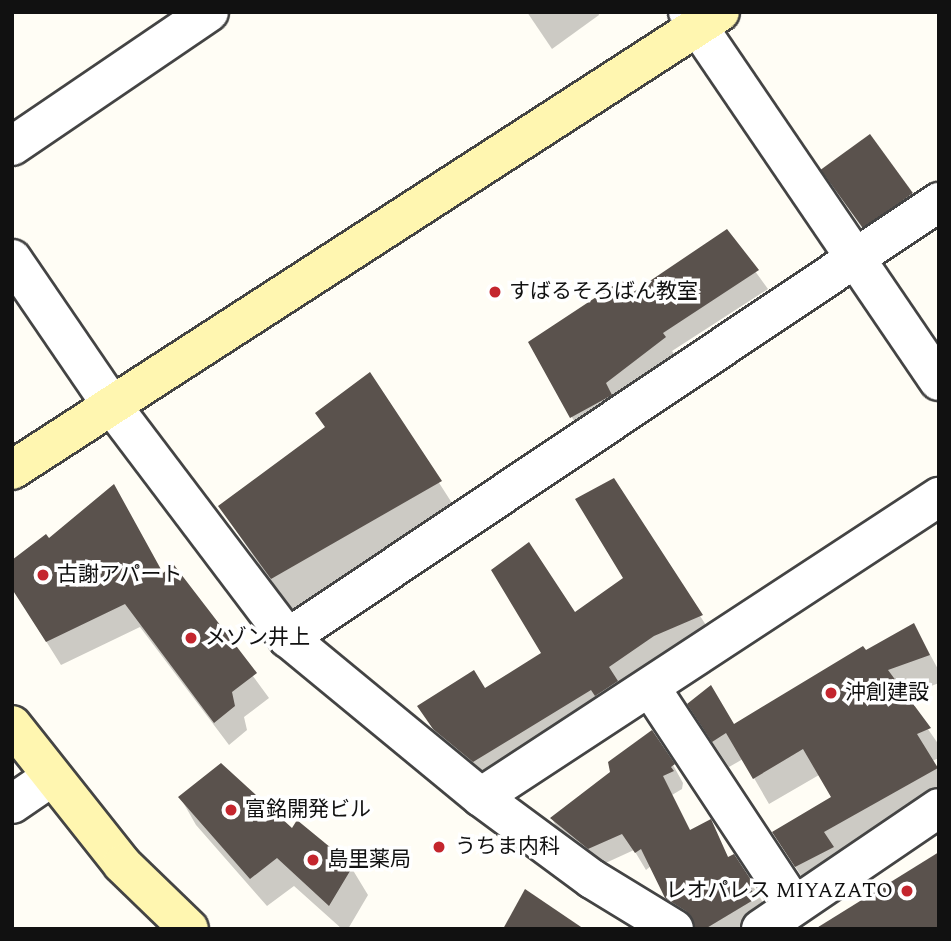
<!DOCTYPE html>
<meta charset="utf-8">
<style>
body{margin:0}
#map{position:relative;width:951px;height:941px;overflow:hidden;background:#fffdf5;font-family:Spectral,"Noto Sans JP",serif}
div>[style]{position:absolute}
.shadow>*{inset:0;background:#0003}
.building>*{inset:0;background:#5a524d;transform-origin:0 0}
.roads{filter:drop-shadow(2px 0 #444) drop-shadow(-2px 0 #444) drop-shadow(0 2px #444) drop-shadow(0 -2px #444)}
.street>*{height:38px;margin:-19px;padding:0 19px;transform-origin:19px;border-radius:19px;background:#fff}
.secondary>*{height:38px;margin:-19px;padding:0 19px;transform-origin:19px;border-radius:19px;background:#fff6b0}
.dots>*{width:19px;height:19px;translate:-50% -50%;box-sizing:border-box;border:4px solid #fff;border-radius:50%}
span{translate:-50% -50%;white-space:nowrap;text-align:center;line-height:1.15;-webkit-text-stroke:7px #fff;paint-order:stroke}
.poi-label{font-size:21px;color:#111}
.left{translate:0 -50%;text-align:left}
.right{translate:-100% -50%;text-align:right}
.frame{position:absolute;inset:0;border:14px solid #111;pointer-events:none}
</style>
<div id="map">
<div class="shadow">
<div style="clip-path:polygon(527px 12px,598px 12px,599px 15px,552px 49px)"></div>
<div style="clip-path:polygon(869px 136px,921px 212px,873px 244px,831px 183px)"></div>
<div style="clip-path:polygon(726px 231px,768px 289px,672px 351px,675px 355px,614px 402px,582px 435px,530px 343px,632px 296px)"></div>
<div style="clip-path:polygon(370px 375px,459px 514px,291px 611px,220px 507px,326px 428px)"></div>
<div style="clip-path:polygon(613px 480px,711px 633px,664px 653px,484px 779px,445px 747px,419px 707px,485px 691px,543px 654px,574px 615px,625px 579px)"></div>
<div style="clip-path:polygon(48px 541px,163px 575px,173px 567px,269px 698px,244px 717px,247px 730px,229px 745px,140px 627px,61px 665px,12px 587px)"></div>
<div style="clip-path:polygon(914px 625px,939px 671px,939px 683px,905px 696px,939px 745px,939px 758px,932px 761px,939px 772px,939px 802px,811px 892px,774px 832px,833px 798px,819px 775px,769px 804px,743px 759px,729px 767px,705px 731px,734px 727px)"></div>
<div style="clip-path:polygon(673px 765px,683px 783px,682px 789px,672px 795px,690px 832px,710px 822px,729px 859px,734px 856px,764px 904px,760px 907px,764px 917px,744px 929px,695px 929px,677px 916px,651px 866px,646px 870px,634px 850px,599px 866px,562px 836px,552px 819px)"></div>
<div style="clip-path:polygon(180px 797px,292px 831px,351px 867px,368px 895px,348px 929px,342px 929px,294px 886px,267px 906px,196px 825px)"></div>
</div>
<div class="building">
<div style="left:870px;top:134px;width:73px;height:61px;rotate:54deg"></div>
<div style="clip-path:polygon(727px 229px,759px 270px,663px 333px,666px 337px,606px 383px,612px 395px,570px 418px,528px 342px,622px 280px,632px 293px)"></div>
<div style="clip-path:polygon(370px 372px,442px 481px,271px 579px,218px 506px,325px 427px,315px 413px)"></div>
<div style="clip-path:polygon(614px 478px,703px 615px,654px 636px,609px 667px,618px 681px,595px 696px,591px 690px,473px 762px,433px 729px,417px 706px,474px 670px,485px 688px,541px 653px,491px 570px,529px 542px,575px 612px,623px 578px,575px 499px)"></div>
<div style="clip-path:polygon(114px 484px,163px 573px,174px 565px,257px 673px,232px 692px,235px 706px,214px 723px,125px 604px,46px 642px,12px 589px,12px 560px,46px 534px,49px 538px)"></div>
<div style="clip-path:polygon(914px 623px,930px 655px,888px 670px,931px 728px,917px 734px,938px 768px,824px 832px,834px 847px,795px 867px,772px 832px,831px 797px,803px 749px,753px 779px,726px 733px,712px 742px,687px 704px,711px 685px,734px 724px,863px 646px,866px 650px)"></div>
<div style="clip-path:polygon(652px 730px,675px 764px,671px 767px,674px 771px,663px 776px,690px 830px,711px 819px,728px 857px,734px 854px,755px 886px,751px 888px,755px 899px,705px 929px,696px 929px,686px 911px,665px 898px,641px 849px,635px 853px,622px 834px,588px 849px,550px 818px,610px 772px,608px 762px)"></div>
<div style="clip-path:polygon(221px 763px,292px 828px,297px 820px,353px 866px,329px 906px,277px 858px,250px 879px,178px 797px)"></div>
<div style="clip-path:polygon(939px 852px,939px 929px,815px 929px)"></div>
<div style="clip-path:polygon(525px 889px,584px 929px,503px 929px)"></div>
</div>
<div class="roads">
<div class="street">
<div style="left:688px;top:12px;width:446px;rotate:55.8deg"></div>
<div style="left:12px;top:146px;width:238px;rotate:-34.2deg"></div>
<div style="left:12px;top:259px;width:179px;rotate:55.7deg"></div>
<div style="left:113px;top:407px;width:290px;rotate:52.9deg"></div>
<div style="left:288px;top:638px;width:250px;rotate:39.5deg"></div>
<div style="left:481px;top:797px;width:138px;rotate:36.5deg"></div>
<div style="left:592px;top:879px;width:96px;rotate:31.4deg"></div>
<div style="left:288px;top:638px;width:784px;rotate:-33.81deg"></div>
<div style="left:650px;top:687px;width:261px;rotate:56.6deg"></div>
<div style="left:481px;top:797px;width:548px;rotate:-33.23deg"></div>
<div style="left:12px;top:804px;width:46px;rotate:-34.4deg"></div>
<div style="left:761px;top:929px;width:215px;rotate:-34.2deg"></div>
</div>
<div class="secondary">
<div style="left:12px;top:470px;width:843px;rotate:-32.9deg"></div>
<div style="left:12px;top:725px;width:177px;rotate:51.6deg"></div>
<div style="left:122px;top:864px;width:93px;rotate:44.1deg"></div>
</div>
</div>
<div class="dots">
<div style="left:495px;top:292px;background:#c4262e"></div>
<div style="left:43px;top:575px;background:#c4262e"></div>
<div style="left:191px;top:638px;background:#c4262e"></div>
<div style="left:831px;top:693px;background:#c4262e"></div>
<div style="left:231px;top:810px;background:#c4262e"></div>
<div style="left:439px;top:847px;background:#c4262e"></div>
<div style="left:313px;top:860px;background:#c4262e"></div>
<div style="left:907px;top:891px;background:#c4262e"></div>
</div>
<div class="poi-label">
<span class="left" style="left:509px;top:292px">すばるそろばん教室</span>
<span class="left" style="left:57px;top:575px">古謝アパート</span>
<span class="left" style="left:205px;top:638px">メゾン井上</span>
<span class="left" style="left:845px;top:693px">沖創建設</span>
<span class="left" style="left:245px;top:810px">富銘開発ビル</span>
<span class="left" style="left:455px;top:847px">うちま内科</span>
<span class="left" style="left:327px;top:860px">島里薬局</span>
<span class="right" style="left:893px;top:891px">レオパレス MIYAZATO</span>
</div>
<div class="frame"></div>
</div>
